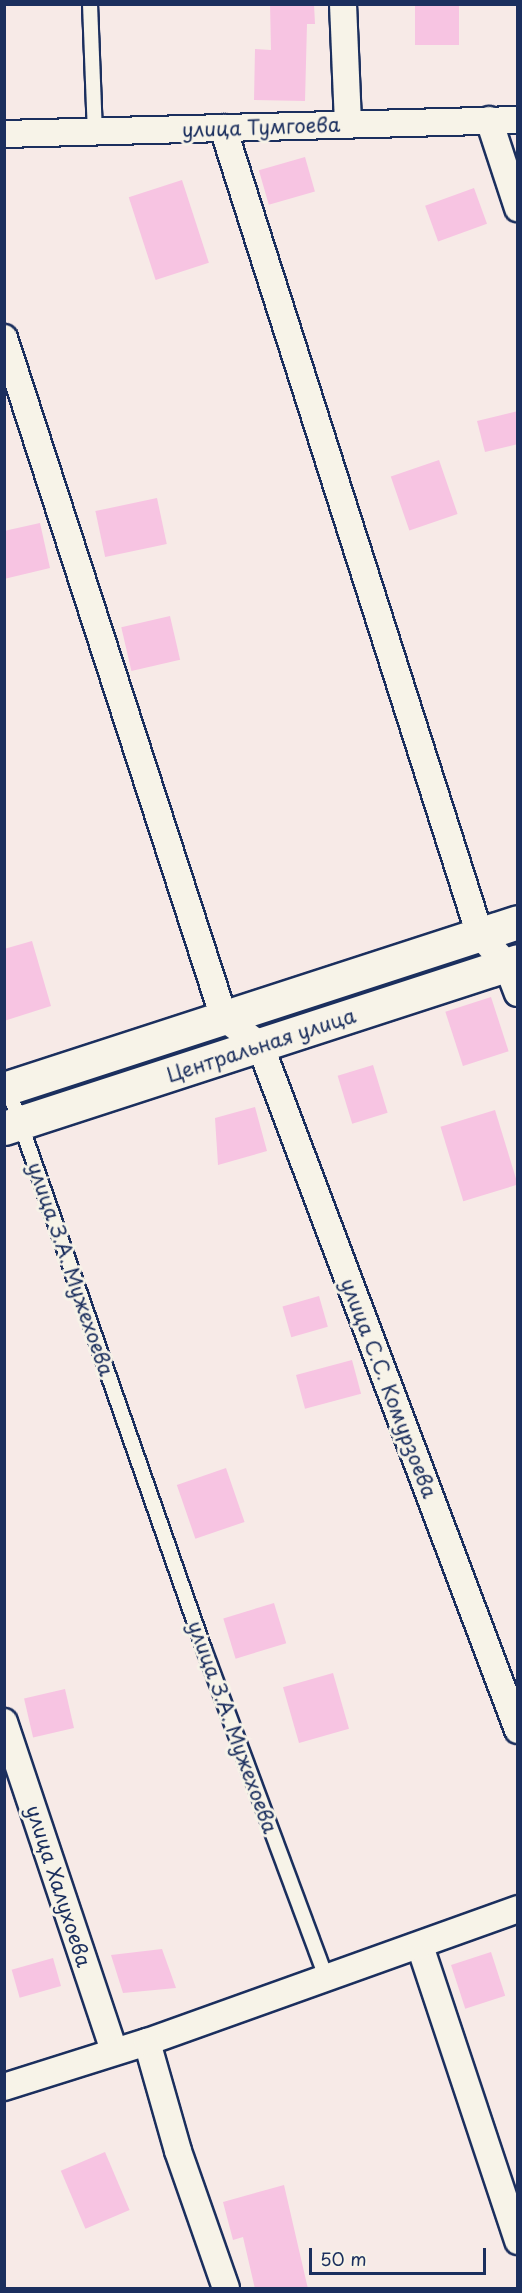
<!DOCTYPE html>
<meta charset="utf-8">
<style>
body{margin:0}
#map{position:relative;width:522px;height:2293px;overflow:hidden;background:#f7eae7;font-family:"Playpen Sans",sans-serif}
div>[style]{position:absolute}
.building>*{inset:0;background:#f7c4e2;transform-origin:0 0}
.roads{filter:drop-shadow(2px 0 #1b2f5e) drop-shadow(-2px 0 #1b2f5e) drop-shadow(0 2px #1b2f5e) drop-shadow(0 -2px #1b2f5e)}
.service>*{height:14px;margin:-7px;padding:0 7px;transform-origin:7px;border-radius:7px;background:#f7f3e8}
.minor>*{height:26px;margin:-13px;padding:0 13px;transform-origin:13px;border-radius:13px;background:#f7f3e8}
.tertiary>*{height:33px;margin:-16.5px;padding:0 16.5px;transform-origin:16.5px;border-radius:16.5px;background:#f7f3e8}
span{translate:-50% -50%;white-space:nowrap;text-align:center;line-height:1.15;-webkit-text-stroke:6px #f7f3e8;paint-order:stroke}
.street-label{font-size:20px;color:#1b2f5e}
.frame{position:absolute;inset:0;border:6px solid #1b2f5e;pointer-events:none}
.scale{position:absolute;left:309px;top:2248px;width:177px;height:27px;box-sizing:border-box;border:3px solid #1b2f5e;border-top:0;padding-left:8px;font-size:18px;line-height:21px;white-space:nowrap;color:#1b2f5e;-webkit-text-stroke:4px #f7f3e8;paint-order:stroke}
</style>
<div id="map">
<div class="building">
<div style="clip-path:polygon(270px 4px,314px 4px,315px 24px,307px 24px,305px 101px,254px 100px,255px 49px,271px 50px)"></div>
<div style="left:415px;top:4px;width:44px;height:41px"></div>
<div style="left:305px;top:157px;width:36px;height:48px;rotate:74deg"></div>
<div style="left:182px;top:180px;width:87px;height:56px;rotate:72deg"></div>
<div style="left:474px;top:188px;width:38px;height:52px;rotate:70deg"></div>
<div style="clip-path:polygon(518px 411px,518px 444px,485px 452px,477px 421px)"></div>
<div style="left:439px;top:460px;width:57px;height:51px;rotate:71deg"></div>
<div style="left:157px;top:498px;width:47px;height:63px;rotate:78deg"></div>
<div style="clip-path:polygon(40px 523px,50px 568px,4px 579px,4px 531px)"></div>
<div style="left:170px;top:616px;width:45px;height:50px;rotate:77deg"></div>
<div style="clip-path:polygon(32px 941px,51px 1006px,4px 1021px,4px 949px)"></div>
<div style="left:491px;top:997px;width:57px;height:48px;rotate:72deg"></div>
<div style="left:373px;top:1065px;width:50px;height:37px;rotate:73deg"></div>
<div style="clip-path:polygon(255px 1107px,267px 1151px,218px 1165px,215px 1118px)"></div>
<div style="left:495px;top:1110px;width:78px;height:57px;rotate:73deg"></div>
<div style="left:319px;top:1296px;width:32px;height:38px;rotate:74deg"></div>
<div style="left:352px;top:1360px;width:35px;height:58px;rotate:75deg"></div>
<div style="left:226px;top:1468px;width:57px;height:52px;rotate:71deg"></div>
<div style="left:274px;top:1603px;width:42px;height:53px;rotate:73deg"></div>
<div style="left:333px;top:1673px;width:58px;height:52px;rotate:74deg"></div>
<div style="left:65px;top:1689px;width:40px;height:42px;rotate:77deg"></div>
<div style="clip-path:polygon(162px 1949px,176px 1988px,123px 1993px,111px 1955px)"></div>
<div style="left:491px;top:1952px;width:46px;height:42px;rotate:72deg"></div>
<div style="left:53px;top:1958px;width:29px;height:43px;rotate:74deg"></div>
<div style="left:105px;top:2152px;width:63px;height:48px;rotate:67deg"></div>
<div style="clip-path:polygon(284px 2185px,308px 2289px,255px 2289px,243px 2237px,233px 2240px,223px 2202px)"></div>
</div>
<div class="roads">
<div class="service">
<div style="left:90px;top:4px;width:129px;rotate:87.8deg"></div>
<div style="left:8px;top:1088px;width:594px;rotate:70.74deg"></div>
<div style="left:204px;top:1649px;width:350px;rotate:69.6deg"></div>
</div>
<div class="minor">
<div style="left:343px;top:4px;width:120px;rotate:87.6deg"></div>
<div style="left:489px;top:120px;width:93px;rotate:71.8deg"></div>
<div style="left:223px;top:128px;width:847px;rotate:72.34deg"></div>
<div style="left:480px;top:935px;width:40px;rotate:48deg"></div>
<div style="left:507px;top:965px;width:30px;rotate:69deg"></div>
<div style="left:4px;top:134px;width:514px;rotate:-1.56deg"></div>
<div style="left:4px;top:338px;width:715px;rotate:72.07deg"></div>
<div style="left:224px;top:1018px;width:45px;rotate:36.9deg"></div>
<div style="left:260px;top:1045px;width:732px;rotate:69.36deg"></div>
<div style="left:4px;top:1722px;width:347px;rotate:71.5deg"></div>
<div style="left:420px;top:1946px;width:311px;rotate:71.6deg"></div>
<div style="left:147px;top:2042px;width:113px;rotate:74.1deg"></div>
<div style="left:178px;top:2151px;width:145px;rotate:70.7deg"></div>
<div style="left:4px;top:2087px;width:150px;rotate:-17.5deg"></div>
<div style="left:147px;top:2042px;width:394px;rotate:-19.7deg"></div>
</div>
<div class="tertiary">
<div style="left:4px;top:1089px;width:540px;rotate:-18deg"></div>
<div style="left:4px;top:1128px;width:540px;rotate:-18deg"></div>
</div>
</div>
<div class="street-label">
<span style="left:261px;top:127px;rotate:-2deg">улица Тумгоева</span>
<span style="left:261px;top:1045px;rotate:-18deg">Центральная улица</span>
<span style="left:71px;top:1269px;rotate:71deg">улица З.А. Мужехоева</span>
<span style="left:389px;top:1388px;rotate:69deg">улица С.С. Комурзоева</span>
<span style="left:233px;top:1727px;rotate:70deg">улица З.А. Мужехоева</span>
<span style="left:59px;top:1886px;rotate:72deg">улица Халухоева</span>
</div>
<div class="frame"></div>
<div class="scale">50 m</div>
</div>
